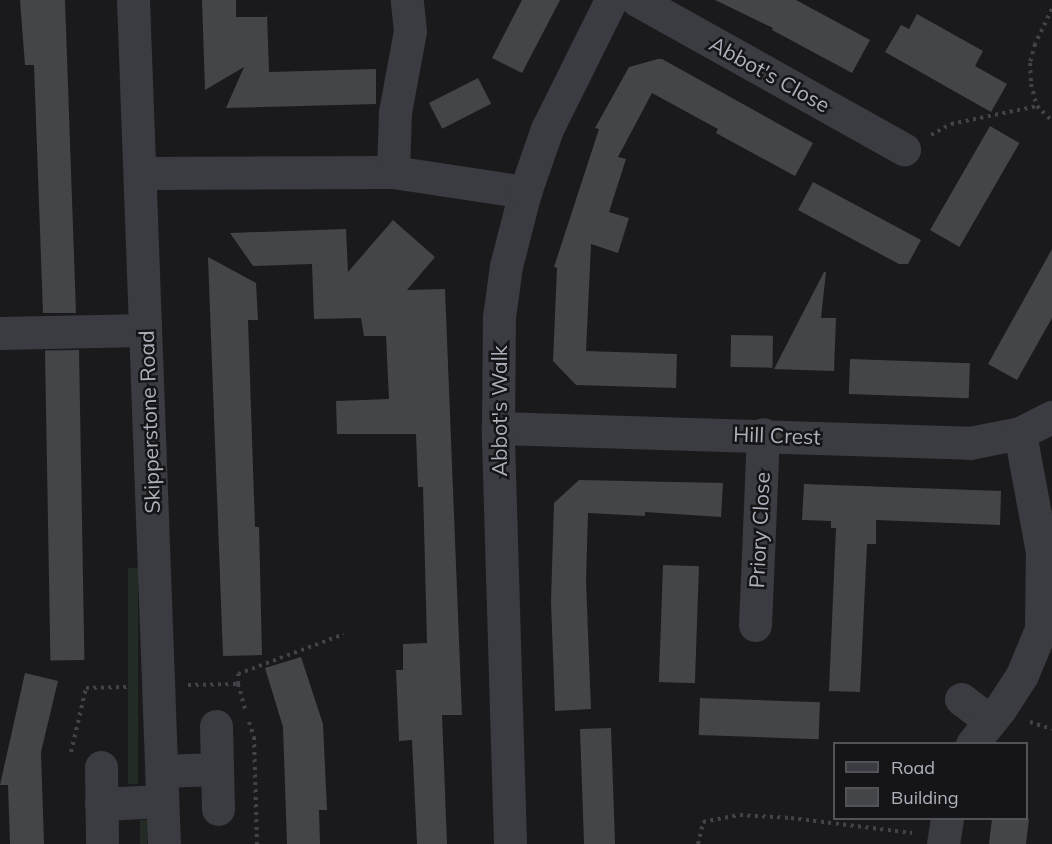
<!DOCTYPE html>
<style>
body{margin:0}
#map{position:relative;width:1052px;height:844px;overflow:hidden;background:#1a1a1c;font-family:Mulish,sans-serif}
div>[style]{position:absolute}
.green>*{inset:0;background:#222b24;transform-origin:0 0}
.building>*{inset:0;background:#444549;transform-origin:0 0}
.path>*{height:4px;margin-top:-2px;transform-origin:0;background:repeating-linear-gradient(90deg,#414348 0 3px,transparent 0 7.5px)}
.minor>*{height:33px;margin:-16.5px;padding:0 16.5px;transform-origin:16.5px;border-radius:16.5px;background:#3b3c41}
span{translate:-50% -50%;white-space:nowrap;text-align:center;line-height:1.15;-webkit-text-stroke:5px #151517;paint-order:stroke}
.street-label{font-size:21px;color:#adb1bb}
.legend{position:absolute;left:833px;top:742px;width:195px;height:78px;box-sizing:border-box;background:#151517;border:2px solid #525359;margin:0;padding:8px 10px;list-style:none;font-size:18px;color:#adb1bb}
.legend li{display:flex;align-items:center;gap:12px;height:30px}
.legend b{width:30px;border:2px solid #525359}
</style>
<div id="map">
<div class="green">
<div style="left:128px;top:568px;width:10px;height:216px"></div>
<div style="left:140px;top:820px;width:7px;height:24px"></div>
</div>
<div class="building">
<div style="clip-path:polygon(20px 0,65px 0,76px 313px,43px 313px,34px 65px,25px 65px)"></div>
<div style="clip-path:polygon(202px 0,236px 0,236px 17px,266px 17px,267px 14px,269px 72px,376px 69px,376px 104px,226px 108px,244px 67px,205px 90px)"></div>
<div style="clip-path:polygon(522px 0,560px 0,522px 73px,492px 58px)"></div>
<div style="clip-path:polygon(715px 0,796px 0,870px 40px,852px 73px,772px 30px,773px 28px)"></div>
<div style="clip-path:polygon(917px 14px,983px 51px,975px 66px,1007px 84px,991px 112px,885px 52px,901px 25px,909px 29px)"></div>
<div style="clip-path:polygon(658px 59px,662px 59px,813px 143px,795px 176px,716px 133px,718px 129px,652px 93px,618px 157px,626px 159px,609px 212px,629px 218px,618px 253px,591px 244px,586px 351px,677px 354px,676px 388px,576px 385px,553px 361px,557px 268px,554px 267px,599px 129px,595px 128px,629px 67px)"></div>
<div style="left:478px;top:78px;width:29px;height:55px;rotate:63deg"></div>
<div style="left:990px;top:126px;width:34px;height:120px;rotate:30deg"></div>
<div style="clip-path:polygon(813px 182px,921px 240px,908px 264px,899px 264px,798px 210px)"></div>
<div style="clip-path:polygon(393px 220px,435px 257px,407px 290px,445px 289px,462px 715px,442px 715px,447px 844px,417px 844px,412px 740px,399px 741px,396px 670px,403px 670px,403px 644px,427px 643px,423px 487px,418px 487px,416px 434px,337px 434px,336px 401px,389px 399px,386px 336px,364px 336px,361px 318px,314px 319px,312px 264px,253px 266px,230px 233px,346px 229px,348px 272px)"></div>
<div style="clip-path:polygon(1052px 249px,1052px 318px,1017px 380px,988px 364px)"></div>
<div style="clip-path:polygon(208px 257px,256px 283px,258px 320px,248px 320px,255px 527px,259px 527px,262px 655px,223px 656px)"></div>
<div style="clip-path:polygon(824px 272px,826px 272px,821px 318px,836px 318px,834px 371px,774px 369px)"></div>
<div style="left:731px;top:335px;width:42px;height:32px;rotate:1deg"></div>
<div style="left:79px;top:350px;width:310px;height:34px;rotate:89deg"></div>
<div style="left:850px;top:359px;width:120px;height:35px;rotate:2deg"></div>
<div style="clip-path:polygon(579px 480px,723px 483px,721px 517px,645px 512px,645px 516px,588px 513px,586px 581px,591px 709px,555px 711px,551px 602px,554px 503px)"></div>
<div style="clip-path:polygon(804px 484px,1001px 491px,1000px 525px,876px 520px,876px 544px,867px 544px,860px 692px,829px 691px,836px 528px,831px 528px,831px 521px,802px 520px)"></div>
<div style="left:663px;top:565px;width:36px;height:117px;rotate:2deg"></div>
<div style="clip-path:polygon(301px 657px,323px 724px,327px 810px,319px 810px,320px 844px,287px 844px,283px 727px,265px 668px)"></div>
<div style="clip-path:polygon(25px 673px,58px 681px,41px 752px,44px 844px,10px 844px,8px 785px,0 785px)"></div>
<div style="left:700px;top:698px;width:120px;height:37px;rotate:2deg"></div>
<div style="left:611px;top:728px;width:116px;height:31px;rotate:88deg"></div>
<div style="clip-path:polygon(992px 819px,1029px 819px,1026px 844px,989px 844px)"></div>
</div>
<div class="path">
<div style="left:1052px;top:9px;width:39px;rotate:116deg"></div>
<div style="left:1035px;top:44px;width:20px;rotate:105deg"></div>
<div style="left:1030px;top:63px;width:21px;rotate:87deg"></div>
<div style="left:1031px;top:84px;width:23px;rotate:75deg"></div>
<div style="left:1037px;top:106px;width:21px;rotate:45deg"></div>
<div style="left:931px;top:135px;width:23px;rotate:-29deg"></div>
<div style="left:951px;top:124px;width:88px;rotate:-11.8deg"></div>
<div style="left:238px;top:684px;width:10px;rotate:-90deg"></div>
<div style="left:238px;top:674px;width:113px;rotate:-20.7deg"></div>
<div style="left:188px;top:685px;width:50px;rotate:-1.1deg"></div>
<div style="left:238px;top:684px;width:29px;rotate:74deg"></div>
<div style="left:249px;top:722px;width:16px;rotate:72deg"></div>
<div style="left:254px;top:737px;width:107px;rotate:88.4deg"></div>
<div style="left:1030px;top:722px;width:23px;rotate:18deg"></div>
<div style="left:71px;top:752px;width:66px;rotate:-76.8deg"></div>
<div style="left:86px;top:688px;width:41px;rotate:-1.4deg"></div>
<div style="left:698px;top:844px;width:23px;rotate:-77deg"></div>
<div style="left:703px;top:822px;width:38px;rotate:-11deg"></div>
<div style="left:740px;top:815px;width:51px;rotate:3.4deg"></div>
<div style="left:791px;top:818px;width:122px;rotate:7.1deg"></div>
</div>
<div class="minor">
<div style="left:133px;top:0;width:845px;rotate:87.9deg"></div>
<div style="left:637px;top:0;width:306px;rotate:29.2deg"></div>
<div style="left:393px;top:172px;width:60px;rotate:-88.1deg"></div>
<div style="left:395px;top:112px;width:82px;rotate:-79.5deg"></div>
<div style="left:410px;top:31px;width:31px;rotate:-96deg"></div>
<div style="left:140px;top:173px;width:253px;rotate:-0.2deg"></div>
<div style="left:393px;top:172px;width:134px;rotate:8.6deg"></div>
<div style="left:0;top:333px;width:145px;rotate:-1.2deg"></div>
<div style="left:498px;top:428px;width:472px;rotate:1.8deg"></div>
<div style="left:970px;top:443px;width:51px;rotate:-11.3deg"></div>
<div style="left:1020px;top:433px;width:36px;rotate:-27deg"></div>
<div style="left:755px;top:625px;width:191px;rotate:-87.6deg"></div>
<div style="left:961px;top:699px;width:36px;rotate:37deg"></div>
<div style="left:216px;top:726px;width:83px;rotate:88.6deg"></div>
<div style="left:972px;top:744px;width:45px;rotate:-51.3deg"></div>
<div style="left:1000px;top:709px;width:40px;rotate:-57.1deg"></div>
<div style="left:1022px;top:675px;width:50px;rotate:-67.6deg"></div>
<div style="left:1041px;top:629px;width:77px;rotate:-89.3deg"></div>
<div style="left:1042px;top:552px;width:121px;rotate:-100.5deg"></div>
<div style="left:101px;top:767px;width:74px;rotate:89.2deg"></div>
<div style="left:162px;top:771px;width:55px;rotate:-2.1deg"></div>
<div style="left:101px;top:804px;width:61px;rotate:-2.8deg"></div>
<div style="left:510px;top:844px;width:416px;rotate:-91.7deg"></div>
<div style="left:498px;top:428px;width:111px;rotate:-89.5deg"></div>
<div style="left:499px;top:317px;width:51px;rotate:-82.2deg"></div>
<div style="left:506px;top:266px;width:76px;rotate:-75.6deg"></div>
<div style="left:525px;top:192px;width:67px;rotate:-70.8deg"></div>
<div style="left:547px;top:129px;width:144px;rotate:-63.6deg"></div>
<div style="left:943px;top:844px;width:26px;rotate:-81deg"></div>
</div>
<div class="street-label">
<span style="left:770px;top:74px;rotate:29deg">Abbot's Close</span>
<span style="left:499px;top:411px;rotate:-90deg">Abbot's Walk</span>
<span style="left:149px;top:422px;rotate:-92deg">Skipperstone Road</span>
<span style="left:777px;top:435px;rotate:2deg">Hill Crest</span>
<span style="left:759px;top:530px;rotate:-87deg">Priory Close</span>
</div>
<ul class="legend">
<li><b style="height:8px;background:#3b3c41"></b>Road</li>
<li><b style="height:16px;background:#444549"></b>Building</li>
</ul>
</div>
